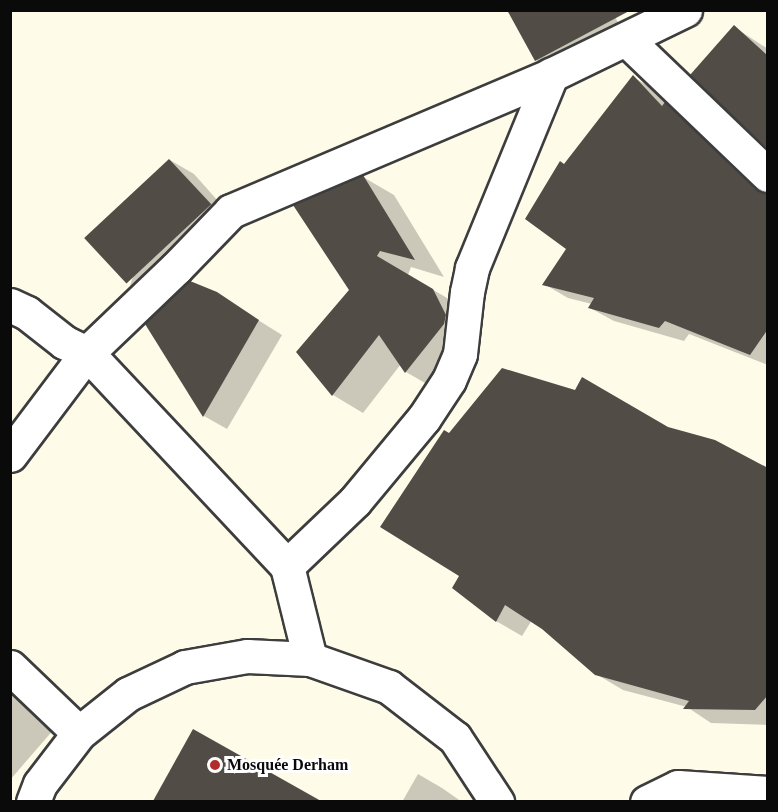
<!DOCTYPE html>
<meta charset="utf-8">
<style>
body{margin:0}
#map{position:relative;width:778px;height:812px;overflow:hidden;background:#fefbe8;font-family:"Times New Roman",serif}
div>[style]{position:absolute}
.shadow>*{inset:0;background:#0003}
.building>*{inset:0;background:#524c47;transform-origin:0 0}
.roads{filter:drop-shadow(2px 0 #3d3d3d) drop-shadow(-2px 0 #3d3d3d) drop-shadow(0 2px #3d3d3d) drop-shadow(0 -2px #3d3d3d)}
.minor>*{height:33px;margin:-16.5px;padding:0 16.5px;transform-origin:16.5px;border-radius:16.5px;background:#fff}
.dots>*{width:16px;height:16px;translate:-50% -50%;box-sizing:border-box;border:3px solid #fff;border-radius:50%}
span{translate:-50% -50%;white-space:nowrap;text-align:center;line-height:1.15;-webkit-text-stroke:6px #fff;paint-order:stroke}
.poi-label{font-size:16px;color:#0a0a0a;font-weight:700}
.left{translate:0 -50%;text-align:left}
.frame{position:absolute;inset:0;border:12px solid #0a0a0a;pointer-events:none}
</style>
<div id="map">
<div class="shadow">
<div style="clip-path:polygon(611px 10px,628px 40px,560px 74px,536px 60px)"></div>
<div style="clip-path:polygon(734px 27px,768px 49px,768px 147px)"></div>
<div style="clip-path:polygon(633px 77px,657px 91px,675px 110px,689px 118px,768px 193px,768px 365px,689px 334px,684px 341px,614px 321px,590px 308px,592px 304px,568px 298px,544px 284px,568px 249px)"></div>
<div style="clip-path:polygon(170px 160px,194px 174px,234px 219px,154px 299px,130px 286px)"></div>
<div style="clip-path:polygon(363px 177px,394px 195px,444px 277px,411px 267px,408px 275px,464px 308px,437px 390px,406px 372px,401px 364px,363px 413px,333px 395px,351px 290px)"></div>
<div style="clip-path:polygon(216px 294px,282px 335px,227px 429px,204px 416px,147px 324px)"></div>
<div style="clip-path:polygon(668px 429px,768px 469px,768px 725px,711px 723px,687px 707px,623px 690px,596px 674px,532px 620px,522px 636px,496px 621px,461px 576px,450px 435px)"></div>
<div style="clip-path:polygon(10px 679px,55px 728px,10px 780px)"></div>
<div style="clip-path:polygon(194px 732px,318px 802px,155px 802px)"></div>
<div style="clip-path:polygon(418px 774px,442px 788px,462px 802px,402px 802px)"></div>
</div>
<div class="building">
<div style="clip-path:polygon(507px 10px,631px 10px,535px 61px)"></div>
<div style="clip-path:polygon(734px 25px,768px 56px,768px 149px,690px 75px)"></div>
<div style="clip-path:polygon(633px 75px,662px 106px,665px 102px,755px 189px,768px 193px,768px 329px,750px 355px,665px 321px,659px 328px,588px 308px,594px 298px,542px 285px,566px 249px,525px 219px,560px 161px,564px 164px)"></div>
<div style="left:169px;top:159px;width:62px;height:116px;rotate:47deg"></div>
<div style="clip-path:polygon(363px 175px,415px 260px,380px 251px,377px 256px,433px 289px,446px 315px,444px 324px,405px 373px,379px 335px,332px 396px,296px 352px,349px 290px,293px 205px)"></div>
<div style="clip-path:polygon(190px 281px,217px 292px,259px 320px,203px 417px,145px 324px)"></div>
<div style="clip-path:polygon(502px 368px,575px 390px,582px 377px,668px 427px,715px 440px,768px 468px,768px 695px,755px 710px,683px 709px,689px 701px,595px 675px,542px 629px,505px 605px,496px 622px,452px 588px,459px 576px,380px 527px,444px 430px,449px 433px)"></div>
<div style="clip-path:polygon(193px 729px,321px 801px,153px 801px)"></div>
</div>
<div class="roads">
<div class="minor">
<div style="left:627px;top:40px;width:195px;rotate:43.8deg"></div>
<div style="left:10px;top:305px;width:19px;rotate:25deg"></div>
<div style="left:27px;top:313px;width:47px;rotate:38.1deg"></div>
<div style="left:64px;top:342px;width:25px;rotate:26deg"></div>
<div style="left:87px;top:353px;width:292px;rotate:46.8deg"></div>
<div style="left:287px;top:566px;width:96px;rotate:76.1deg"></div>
<div style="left:10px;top:455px;width:128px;rotate:-53deg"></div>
<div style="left:87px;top:353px;width:123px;rotate:-43.7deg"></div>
<div style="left:176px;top:268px;width:79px;rotate:-46deg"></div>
<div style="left:231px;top:211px;width:348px;rotate:-23deg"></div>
<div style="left:551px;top:75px;width:149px;rotate:-25.9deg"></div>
<div style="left:287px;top:566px;width:94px;rotate:-43.7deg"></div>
<div style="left:355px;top:501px;width:108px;rotate:-50.3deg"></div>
<div style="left:424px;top:418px;width:45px;rotate:-56.7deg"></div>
<div style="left:449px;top:380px;width:28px;rotate:-67deg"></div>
<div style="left:460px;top:354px;width:62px;rotate:-83.6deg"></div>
<div style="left:467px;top:292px;width:25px;rotate:-78deg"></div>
<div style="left:472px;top:268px;width:209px;rotate:-67.7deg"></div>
<div style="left:10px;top:667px;width:95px;rotate:43.7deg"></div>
<div style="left:33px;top:802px;width:19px;rotate:-69deg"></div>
<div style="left:40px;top:784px;width:64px;rotate:-52.6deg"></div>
<div style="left:79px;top:733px;width:63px;rotate:-38.5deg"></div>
<div style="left:128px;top:694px;width:63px;rotate:-25.3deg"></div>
<div style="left:185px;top:667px;width:63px;rotate:-10.1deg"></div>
<div style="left:247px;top:656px;width:63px;rotate:2.7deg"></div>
<div style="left:310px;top:659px;width:84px;rotate:19.5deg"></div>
<div style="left:389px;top:687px;width:83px;rotate:37.7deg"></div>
<div style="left:455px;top:738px;width:77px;rotate:56.7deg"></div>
<div style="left:647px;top:802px;width:34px;rotate:-26deg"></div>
<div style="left:678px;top:787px;width:90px;rotate:3.8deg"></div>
</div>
</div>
<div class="dots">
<div style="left:215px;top:765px;background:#b02d2c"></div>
</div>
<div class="poi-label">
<span class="left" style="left:227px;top:765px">Mosquée Derham</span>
</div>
<div class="frame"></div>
</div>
